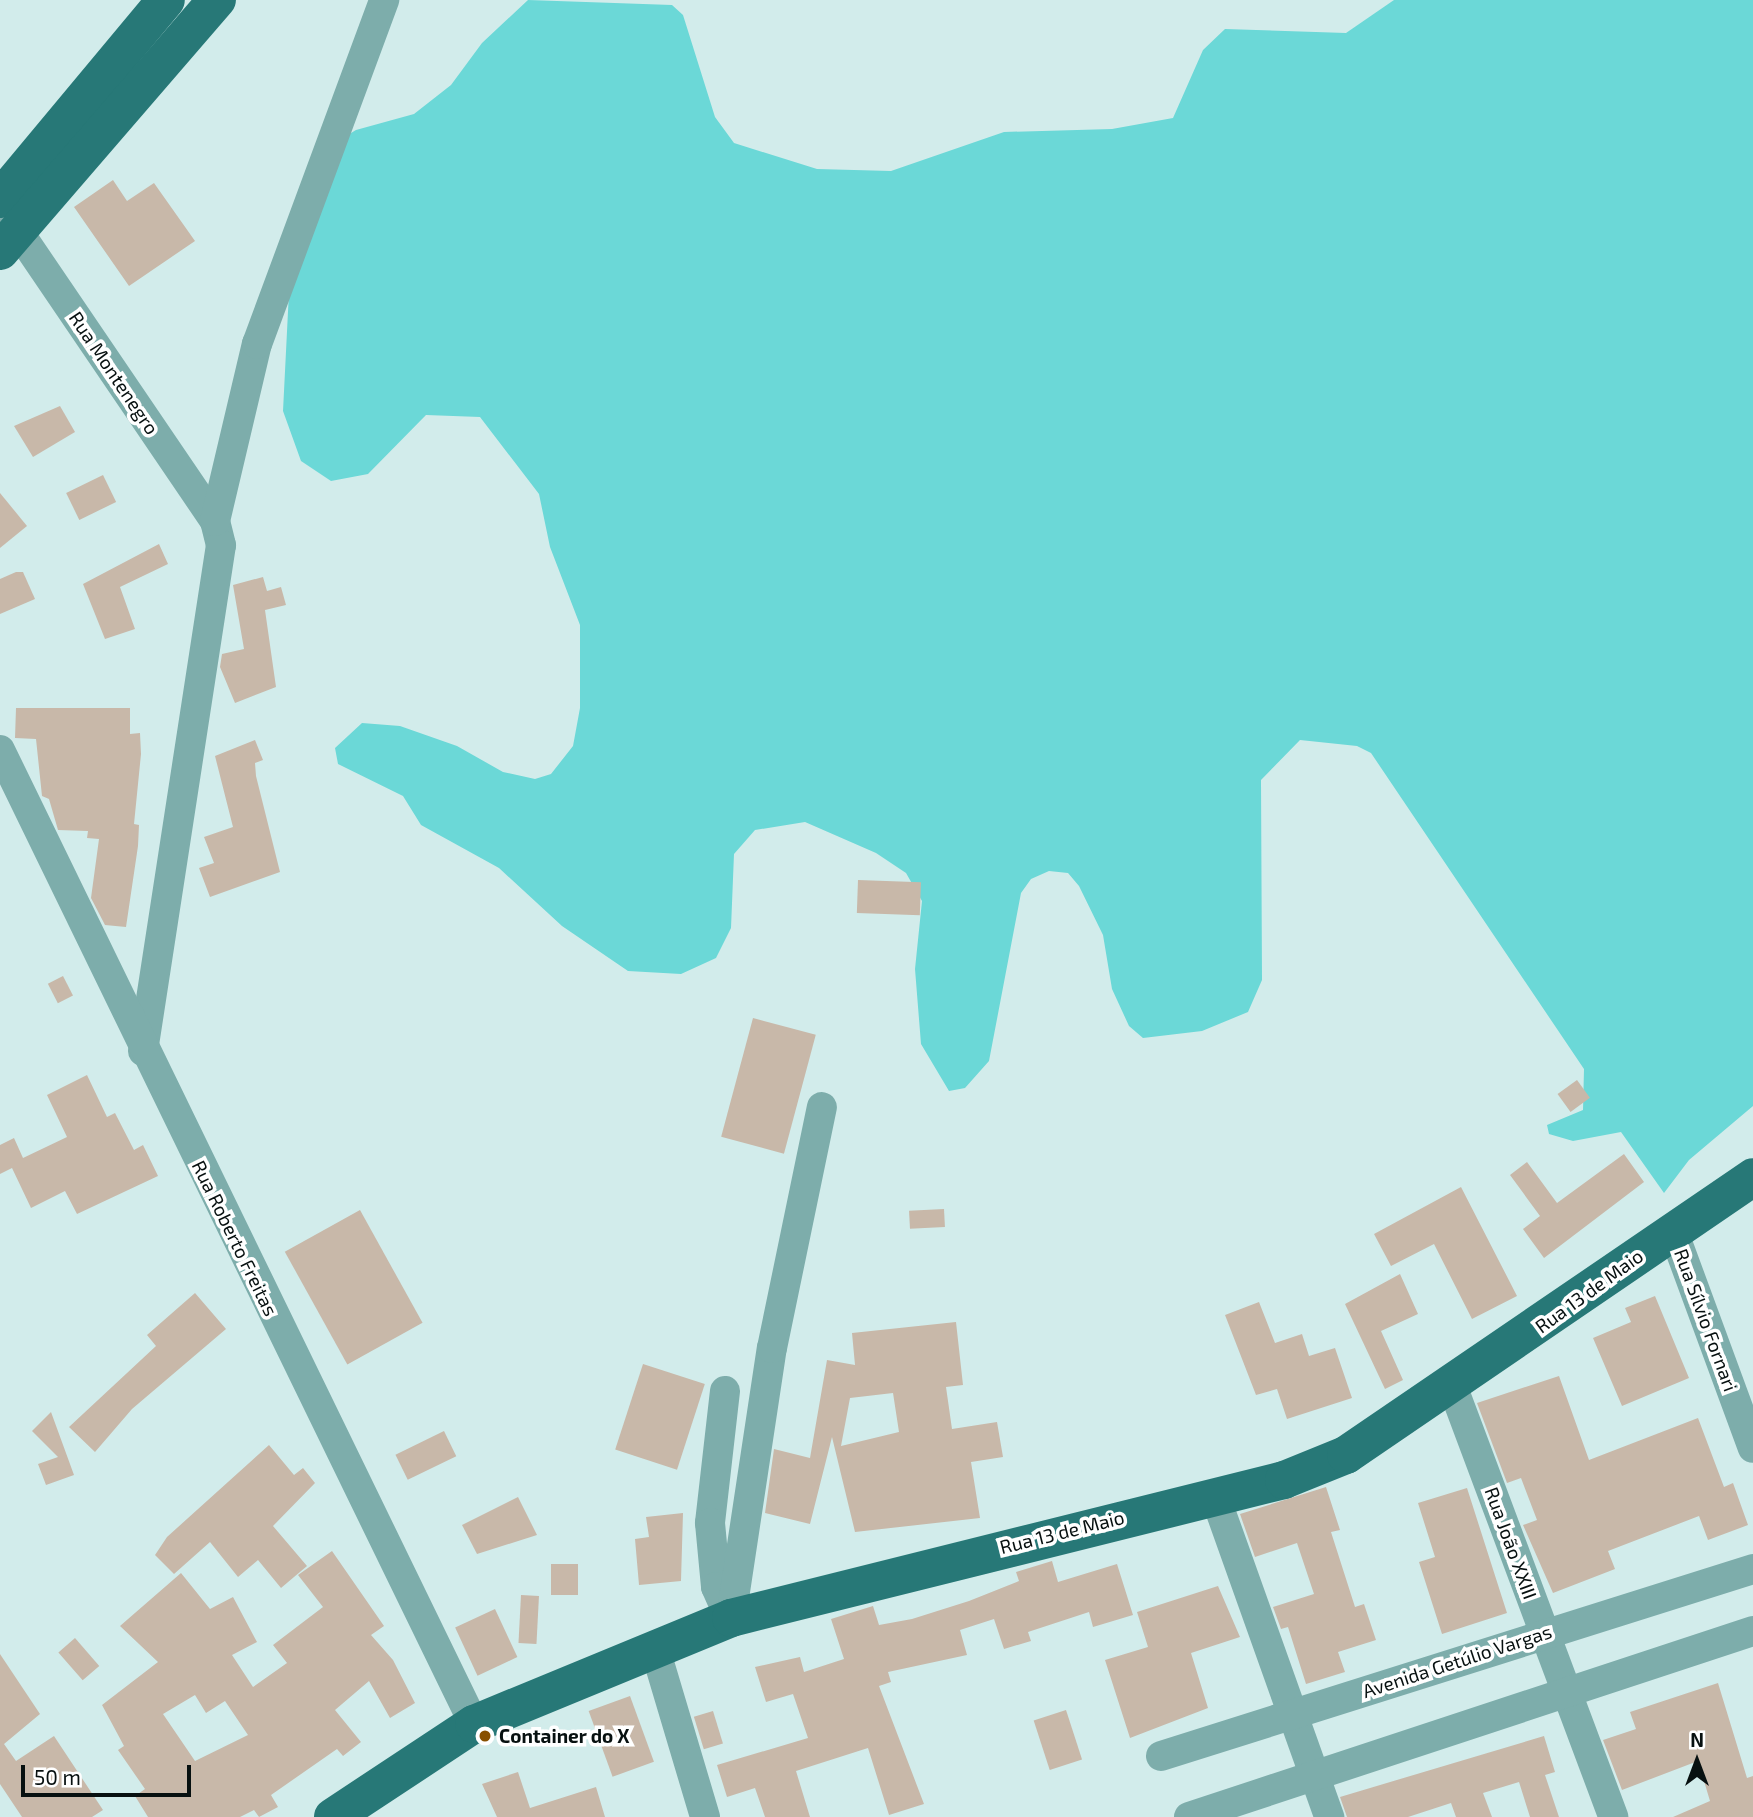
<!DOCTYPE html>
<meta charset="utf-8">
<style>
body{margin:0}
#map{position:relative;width:1753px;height:1817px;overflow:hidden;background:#d2eceb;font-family:"Exo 2",sans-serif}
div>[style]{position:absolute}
.green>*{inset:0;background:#6bd8d7}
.building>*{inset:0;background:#c8b8a9;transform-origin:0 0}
.minor>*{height:30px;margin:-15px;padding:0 15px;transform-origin:15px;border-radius:15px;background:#7dadab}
.major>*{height:38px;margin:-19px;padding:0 19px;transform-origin:19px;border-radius:19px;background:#277877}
.dots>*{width:19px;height:19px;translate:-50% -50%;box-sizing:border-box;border:4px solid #fff;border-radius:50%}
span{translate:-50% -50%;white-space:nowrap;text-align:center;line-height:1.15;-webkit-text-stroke:7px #fff;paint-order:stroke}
.street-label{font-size:19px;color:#071010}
.poi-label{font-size:19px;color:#071010;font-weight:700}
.left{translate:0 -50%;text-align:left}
.north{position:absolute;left:1662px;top:1726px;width:70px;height:70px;-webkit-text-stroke:5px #fff;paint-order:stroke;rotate:0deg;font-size:19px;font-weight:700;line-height:28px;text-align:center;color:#071010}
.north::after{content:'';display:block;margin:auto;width:24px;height:32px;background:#071010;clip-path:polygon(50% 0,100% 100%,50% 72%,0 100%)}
.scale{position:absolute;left:21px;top:1765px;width:170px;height:32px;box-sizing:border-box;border:4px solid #071010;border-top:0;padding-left:9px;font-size:21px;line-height:24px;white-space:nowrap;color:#071010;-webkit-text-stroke:5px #fff;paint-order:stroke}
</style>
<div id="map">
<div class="green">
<div style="clip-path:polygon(528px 0,672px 5px,683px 15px,715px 117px,734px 143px,817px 169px,891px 171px,1004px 132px,1112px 129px,1173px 118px,1203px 50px,1225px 29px,1346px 33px,1394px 0,1753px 0,1753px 1106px,1689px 1160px,1664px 1193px,1621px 1132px,1573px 1141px,1549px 1134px,1547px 1125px,1583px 1110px,1584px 1069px,1371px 753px,1357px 746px,1300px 740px,1261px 780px,1262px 980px,1248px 1012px,1202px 1031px,1143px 1038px,1129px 1026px,1112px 989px,1103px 935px,1079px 886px,1068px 873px,1049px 871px,1031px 879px,1021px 893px,989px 1061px,965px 1088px,949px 1091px,921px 1044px,915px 969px,922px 901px,906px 873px,876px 853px,805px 822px,755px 830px,734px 854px,731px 928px,716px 958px,681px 974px,628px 971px,562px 926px,499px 868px,421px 825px,403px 796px,338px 764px,335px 748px,362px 723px,400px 726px,457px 746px,503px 772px,535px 779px,551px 774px,573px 746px,580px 708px,580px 625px,550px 547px,539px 494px,480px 417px,426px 415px,368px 474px,331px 481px,301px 461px,283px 411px,293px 212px,326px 148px,356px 130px,414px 114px,451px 85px,482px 43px)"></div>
</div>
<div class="building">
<div style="clip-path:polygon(113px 180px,127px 201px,154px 183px,195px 241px,129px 286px,74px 207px)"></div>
<div style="clip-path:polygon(60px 406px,75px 432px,33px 457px,14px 426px)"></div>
<div style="left:103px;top:475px;width:30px;height:41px;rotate:64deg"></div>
<div style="clip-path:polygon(0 493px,27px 526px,0 548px)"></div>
<div style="clip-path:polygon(159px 544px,168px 564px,120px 587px,135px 629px,105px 639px,83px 584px)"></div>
<div style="clip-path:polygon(16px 572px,23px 572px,35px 599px,0 614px,0 579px)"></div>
<div style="clip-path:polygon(263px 577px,267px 591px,281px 587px,286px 605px,265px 610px,276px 687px,235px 703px,220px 667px,222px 654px,244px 649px,233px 585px)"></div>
<div style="clip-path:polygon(16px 708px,130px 708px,130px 734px,140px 733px,141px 754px,134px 824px,139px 825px,138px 846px,126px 927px,105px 925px,91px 898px,99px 839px,87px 838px,88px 831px,58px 830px,49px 799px,42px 796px,36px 739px,15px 738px)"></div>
<div style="clip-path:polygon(255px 740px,263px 760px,255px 763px,256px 776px,280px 872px,210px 897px,199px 868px,214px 863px,204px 837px,233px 827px,215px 756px)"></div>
<div style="left:858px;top:880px;width:63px;height:33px;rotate:2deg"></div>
<div style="left:63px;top:976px;width:22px;height:17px;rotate:63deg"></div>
<div style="left:753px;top:1018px;width:65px;height:123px;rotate:15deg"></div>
<div style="clip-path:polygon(87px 1075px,107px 1117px,115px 1113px,134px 1150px,143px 1145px,158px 1176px,77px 1214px,65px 1191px,31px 1208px,12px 1168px,0 1174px,0 1145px,14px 1138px,23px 1158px,67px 1137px,47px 1095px)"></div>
<div style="left:1577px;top:1080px;width:22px;height:24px;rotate:54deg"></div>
<div style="clip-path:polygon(1624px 1154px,1644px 1182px,1544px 1258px,1523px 1229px,1540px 1216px,1510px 1175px,1527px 1162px,1557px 1203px)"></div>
<div style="clip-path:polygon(1461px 1187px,1517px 1296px,1472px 1319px,1434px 1244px,1391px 1266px,1374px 1234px)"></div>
<div style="left:944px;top:1209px;width:18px;height:35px;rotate:87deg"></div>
<div style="left:360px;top:1210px;width:129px;height:86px;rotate:61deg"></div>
<div style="clip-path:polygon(1400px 1274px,1418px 1314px,1381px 1331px,1403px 1380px,1385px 1389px,1345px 1304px)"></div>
<div style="clip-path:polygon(195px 1293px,226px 1329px,132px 1409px,95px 1452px,69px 1427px,156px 1346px,147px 1335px)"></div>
<div style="clip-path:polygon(1655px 1296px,1689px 1378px,1622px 1406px,1593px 1338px,1631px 1322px,1625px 1308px)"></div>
<div style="clip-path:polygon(1259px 1302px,1275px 1343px,1302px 1334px,1309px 1356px,1335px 1348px,1352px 1398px,1287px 1419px,1277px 1389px,1256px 1395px,1225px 1315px)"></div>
<div style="clip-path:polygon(evenodd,956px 1322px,963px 1385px,946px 1387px,952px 1429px,997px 1422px,1003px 1457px,971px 1462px,980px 1518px,855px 1532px,832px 1437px,810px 1524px,765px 1513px,774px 1449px,810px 1458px,827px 1360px,855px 1365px,852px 1333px,956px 1322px,893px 1393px,899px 1432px,841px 1446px,850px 1398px,893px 1393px)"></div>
<div style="left:643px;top:1364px;width:65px;height:90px;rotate:18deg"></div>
<div style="clip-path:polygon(1559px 1376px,1589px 1460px,1698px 1418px,1724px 1487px,1733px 1483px,1748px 1525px,1708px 1540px,1699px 1516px,1608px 1551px,1615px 1569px,1553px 1593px,1523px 1525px,1537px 1520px,1521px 1478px,1507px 1483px,1477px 1403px)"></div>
<div style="clip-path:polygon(51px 1412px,74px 1475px,46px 1485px,38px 1464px,58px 1457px,32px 1431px)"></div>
<div style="left:444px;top:1431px;width:28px;height:54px;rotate:64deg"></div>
<div style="clip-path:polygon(269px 1445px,294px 1475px,303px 1468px,315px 1483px,273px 1526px,307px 1566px,281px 1588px,258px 1560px,238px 1577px,210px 1542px,174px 1574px,155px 1555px,167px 1537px)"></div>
<div style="clip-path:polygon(1326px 1487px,1340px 1530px,1331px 1532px,1355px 1607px,1364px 1604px,1376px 1640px,1338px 1652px,1345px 1672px,1306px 1684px,1288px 1627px,1281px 1629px,1273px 1607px,1314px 1594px,1297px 1543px,1255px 1557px,1240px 1514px)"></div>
<div style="clip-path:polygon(1467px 1488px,1507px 1613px,1442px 1634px,1419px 1562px,1435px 1557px,1418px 1503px)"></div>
<div style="clip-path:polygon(518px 1497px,537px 1535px,477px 1554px,462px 1525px)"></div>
<div style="clip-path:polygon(683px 1513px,681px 1581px,639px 1585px,635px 1539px,649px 1537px,646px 1517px)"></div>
<div style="clip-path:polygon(evenodd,332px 1551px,384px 1626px,371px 1635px,393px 1660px,415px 1703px,390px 1718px,369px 1681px,335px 1710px,361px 1742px,343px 1756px,337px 1749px,271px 1795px,278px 1807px,259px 1817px,254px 1810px,240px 1817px,148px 1817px,135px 1796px,145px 1789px,118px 1750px,124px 1746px,102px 1705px,158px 1662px,120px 1626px,181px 1573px,210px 1609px,233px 1597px,257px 1642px,232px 1655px,253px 1687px,287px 1663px,273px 1645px,323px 1607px,298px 1575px,332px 1551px,195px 1695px,206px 1713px,225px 1701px,248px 1735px,195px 1761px,163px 1714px,195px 1695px)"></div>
<div style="clip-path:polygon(1052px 1561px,1058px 1582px,1117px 1564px,1133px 1615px,1093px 1627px,1089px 1612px,1028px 1632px,1031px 1641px,1004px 1649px,994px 1619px,960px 1630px,967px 1655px,888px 1672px,891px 1682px,879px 1686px,924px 1804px,889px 1815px,868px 1748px,796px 1771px,810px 1817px,765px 1817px,755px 1788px,727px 1797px,717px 1765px,808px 1738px,793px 1694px,766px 1702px,755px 1667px,800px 1657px,804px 1672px,844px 1659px,831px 1619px,873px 1606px,879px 1625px,912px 1619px,969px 1601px,1019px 1581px,1016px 1572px)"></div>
<div style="left:551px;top:1564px;width:27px;height:31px"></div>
<div style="clip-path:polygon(1218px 1586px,1240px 1637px,1191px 1653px,1208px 1708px,1130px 1738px,1105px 1660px,1148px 1647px,1137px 1612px)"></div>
<div style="left:521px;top:1595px;width:18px;height:48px;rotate:3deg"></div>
<div style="left:495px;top:1609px;width:53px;height:44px;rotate:65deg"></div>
<div style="left:75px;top:1638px;width:37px;height:22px;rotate:49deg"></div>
<div style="clip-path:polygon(0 1654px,40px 1714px,4px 1744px,16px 1761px,54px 1736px,103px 1810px,92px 1817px,22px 1817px,0 1784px)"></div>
<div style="clip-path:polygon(1718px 1683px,1747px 1778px,1753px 1776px,1753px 1817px,1673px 1817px,1710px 1801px,1698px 1761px,1622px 1790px,1603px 1740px,1636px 1729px,1630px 1712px)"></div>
<div style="left:630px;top:1696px;width:70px;height:44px;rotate:70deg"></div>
<div style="left:1066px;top:1710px;width:52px;height:34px;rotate:72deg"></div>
<div style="left:713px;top:1711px;width:34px;height:20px;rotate:73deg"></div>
<div style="clip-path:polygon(1544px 1736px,1555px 1772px,1545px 1775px,1559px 1817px,1530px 1817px,1519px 1782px,1483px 1793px,1492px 1817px,1456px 1817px,1451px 1803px,1408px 1817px,1347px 1817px,1340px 1797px)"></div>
<div style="clip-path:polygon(518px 1772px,530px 1808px,596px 1787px,605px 1817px,497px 1817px,482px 1784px)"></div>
</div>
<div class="minor">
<div style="left:7px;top:215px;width:370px;rotate:55.8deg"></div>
<div style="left:215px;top:521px;width:25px;rotate:76deg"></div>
<div style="left:221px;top:545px;width:512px;rotate:98.76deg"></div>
<div style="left:215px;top:521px;width:182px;rotate:-76.7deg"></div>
<div style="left:257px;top:344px;width:367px;rotate:-69.7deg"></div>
<div style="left:0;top:750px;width:1083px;rotate:64.05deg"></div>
<div style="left:1673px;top:1231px;width:231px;rotate:69.8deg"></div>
<div style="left:1453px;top:1388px;width:458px;rotate:69.5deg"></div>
<div style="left:725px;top:1391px;width:133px;rotate:96.5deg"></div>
<div style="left:710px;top:1523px;width:64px;rotate:84.6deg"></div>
<div style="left:716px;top:1587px;width:34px;rotate:66deg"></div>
<div style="left:1215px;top:1496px;width:341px;rotate:70.4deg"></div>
<div style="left:731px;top:1618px;width:273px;rotate:-81.4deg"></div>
<div style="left:772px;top:1348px;width:246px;rotate:-78.3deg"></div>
<div style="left:655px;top:1649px;width:175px;rotate:73.4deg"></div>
<div style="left:1161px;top:1756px;width:621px;rotate:-17.53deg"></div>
<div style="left:1189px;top:1817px;width:594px;rotate:-18.25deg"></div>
</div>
<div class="major">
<div style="left:0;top:199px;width:259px;rotate:-50.2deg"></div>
<div style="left:0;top:251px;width:332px;rotate:-49.2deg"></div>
<div style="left:333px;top:1817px;width:169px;rotate:-33.4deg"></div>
<div style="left:474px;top:1724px;width:278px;rotate:-22.4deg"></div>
<div style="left:731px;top:1618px;width:570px;rotate:-14.01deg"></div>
<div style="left:1284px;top:1480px;width:67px;rotate:-22deg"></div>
<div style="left:1346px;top:1455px;width:493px;rotate:-34.3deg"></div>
</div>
<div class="dots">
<div style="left:485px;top:1736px;background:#874f00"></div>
</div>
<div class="street-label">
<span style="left:114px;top:373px;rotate:56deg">Rua Montenegro</span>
<span style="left:235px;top:1238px;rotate:64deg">Rua Roberto Freitas</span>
<span style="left:1589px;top:1291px;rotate:-36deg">Rua 13 de Maio</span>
<span style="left:1706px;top:1320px;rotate:70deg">Rua Sílvio Fornari</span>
<span style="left:1062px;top:1532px;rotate:-14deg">Rua 13 de Maio</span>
<span style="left:1511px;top:1543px;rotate:70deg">Rua João XXIII</span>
<span style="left:1457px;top:1661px;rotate:-18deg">Avenida Getúlio Vargas</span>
</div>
<div class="poi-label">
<span class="left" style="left:499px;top:1736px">Container do X</span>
</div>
<div class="north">N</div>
<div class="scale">50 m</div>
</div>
